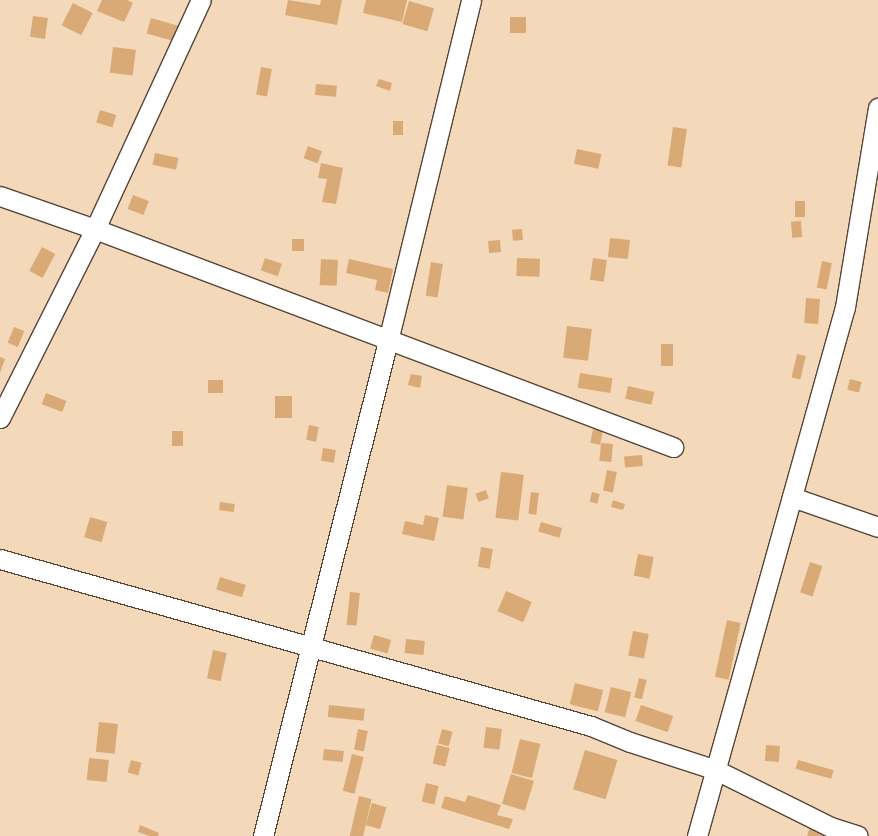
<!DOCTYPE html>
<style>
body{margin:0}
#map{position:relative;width:878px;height:836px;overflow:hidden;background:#f3d9ba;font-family:"Libre Caslon Text",serif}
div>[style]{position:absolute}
.building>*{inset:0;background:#d9aa75;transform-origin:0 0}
.roads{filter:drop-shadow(1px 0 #574435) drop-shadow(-1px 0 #574435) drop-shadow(0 1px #574435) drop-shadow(0 -1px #574435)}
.minor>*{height:19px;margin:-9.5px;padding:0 9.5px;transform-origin:9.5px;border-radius:9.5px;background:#fff}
span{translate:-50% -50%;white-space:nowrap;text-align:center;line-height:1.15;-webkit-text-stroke:5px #f6f6f2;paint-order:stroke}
</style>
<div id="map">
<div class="building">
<div style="clip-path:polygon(102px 0,127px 0,133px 3px,124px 22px,97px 11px)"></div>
<div style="clip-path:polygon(288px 0,320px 5px,321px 0,342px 0,337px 25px,285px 15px)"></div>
<div style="clip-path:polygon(366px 0,407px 0,402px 22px,363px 13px)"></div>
<div style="left:409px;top:1px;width:26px;height:24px;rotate:16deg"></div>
<div style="left:73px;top:3px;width:22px;height:25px;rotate:27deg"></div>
<div style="left:33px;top:16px;width:15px;height:21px;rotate:8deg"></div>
<div style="left:510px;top:17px;width:16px;height:16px"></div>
<div style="left:151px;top:18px;width:29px;height:16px;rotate:16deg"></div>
<div style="left:113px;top:47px;width:23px;height:26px;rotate:7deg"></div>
<div style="left:261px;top:67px;width:11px;height:28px;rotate:10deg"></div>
<div style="clip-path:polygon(379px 79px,392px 83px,390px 91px,376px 86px)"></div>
<div style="left:316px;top:84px;width:21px;height:11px;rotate:5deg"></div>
<div style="left:100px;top:110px;width:17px;height:13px;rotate:17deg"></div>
<div style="left:393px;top:121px;width:10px;height:14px"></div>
<div style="left:673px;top:127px;width:14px;height:39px;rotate:8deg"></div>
<div style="left:308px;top:146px;width:15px;height:13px;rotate:20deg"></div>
<div style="left:577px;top:149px;width:25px;height:15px;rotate:12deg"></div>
<div style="left:155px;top:153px;width:24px;height:12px;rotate:12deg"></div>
<div style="clip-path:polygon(321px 163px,343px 168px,336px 204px,322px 202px,327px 179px,318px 178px)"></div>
<div style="left:133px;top:195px;width:17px;height:15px;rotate:21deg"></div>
<div style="left:795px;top:201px;width:10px;height:16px"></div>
<div style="left:801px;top:221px;width:16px;height:10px;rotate:86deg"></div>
<div style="left:522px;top:229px;width:11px;height:10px;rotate:85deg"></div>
<div style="left:610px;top:238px;width:20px;height:19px;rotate:6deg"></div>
<div style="left:292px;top:239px;width:12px;height:12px"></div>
<div style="left:500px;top:240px;width:12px;height:12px;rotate:85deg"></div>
<div style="left:42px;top:247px;width:15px;height:27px;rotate:28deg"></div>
<div style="left:265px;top:258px;width:18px;height:13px;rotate:19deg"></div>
<div style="left:517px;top:258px;width:23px;height:18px;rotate:2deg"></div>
<div style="left:593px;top:258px;width:14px;height:22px;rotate:8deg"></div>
<div style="left:321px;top:259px;width:17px;height:26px;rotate:3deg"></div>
<div style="clip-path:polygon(349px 259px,393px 269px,388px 293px,375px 290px,377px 280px,346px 273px)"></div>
<div style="left:822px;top:261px;width:10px;height:27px;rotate:11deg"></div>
<div style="left:431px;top:262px;width:12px;height:34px;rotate:9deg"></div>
<div style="left:806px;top:298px;width:14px;height:25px;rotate:4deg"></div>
<div style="left:567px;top:326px;width:25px;height:32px;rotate:7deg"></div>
<div style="left:14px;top:327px;width:11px;height:17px;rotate:22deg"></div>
<div style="left:673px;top:344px;width:22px;height:12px;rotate:90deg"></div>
<div style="left:797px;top:354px;width:9px;height:24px;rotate:13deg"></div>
<div style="clip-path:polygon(0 357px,5px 359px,0 373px)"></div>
<div style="left:580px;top:373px;width:33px;height:15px;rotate:9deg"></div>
<div style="clip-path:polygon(411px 374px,422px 376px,420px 388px,408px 385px)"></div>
<div style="left:850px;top:379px;width:12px;height:11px;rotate:14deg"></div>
<div style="left:208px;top:380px;width:15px;height:13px"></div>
<div style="left:628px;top:386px;width:27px;height:13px;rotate:13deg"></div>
<div style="left:46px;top:393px;width:22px;height:12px;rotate:21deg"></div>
<div style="left:275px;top:396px;width:17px;height:22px"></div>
<div style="left:309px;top:425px;width:10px;height:15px;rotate:11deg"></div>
<div style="left:593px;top:429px;width:10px;height:14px;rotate:11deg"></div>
<div style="left:172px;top:431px;width:11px;height:15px"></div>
<div style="left:601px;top:443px;width:12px;height:18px;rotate:5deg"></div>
<div style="left:323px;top:448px;width:13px;height:13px;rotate:9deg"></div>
<div style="left:642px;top:455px;width:11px;height:18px;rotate:85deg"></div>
<div style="left:607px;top:470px;width:10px;height:21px;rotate:11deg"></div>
<div style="left:501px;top:472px;width:23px;height:46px;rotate:7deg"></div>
<div style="left:447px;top:485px;width:21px;height:32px;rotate:8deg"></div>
<div style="left:486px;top:490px;width:9px;height:11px;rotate:72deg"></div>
<div style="left:531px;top:492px;width:8px;height:22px;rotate:7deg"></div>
<div style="left:592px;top:492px;width:8px;height:10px;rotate:14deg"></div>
<div style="clip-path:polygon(613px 500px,625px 504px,623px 510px,611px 507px)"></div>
<div style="left:220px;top:502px;width:15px;height:8px;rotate:8deg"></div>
<div style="clip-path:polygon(425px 515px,439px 518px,434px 541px,402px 534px,405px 521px,423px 525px)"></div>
<div style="left:90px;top:517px;width:18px;height:21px;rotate:16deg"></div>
<div style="left:541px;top:522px;width:22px;height:10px;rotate:16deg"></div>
<div style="left:481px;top:547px;width:12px;height:20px;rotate:9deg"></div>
<div style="left:638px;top:554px;width:16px;height:22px;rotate:11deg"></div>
<div style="left:810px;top:562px;width:13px;height:32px;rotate:18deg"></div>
<div style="left:220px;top:577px;width:27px;height:13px;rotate:17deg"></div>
<div style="left:506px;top:591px;width:28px;height:22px;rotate:23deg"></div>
<div style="left:350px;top:592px;width:10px;height:33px;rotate:6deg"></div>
<div style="left:727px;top:620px;width:14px;height:58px;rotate:12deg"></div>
<div style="left:633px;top:631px;width:16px;height:25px;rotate:11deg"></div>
<div style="left:374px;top:635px;width:18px;height:14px;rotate:16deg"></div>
<div style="left:406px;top:639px;width:19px;height:14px;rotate:6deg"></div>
<div style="left:213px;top:650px;width:14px;height:29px;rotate:12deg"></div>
<div style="left:639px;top:678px;width:8px;height:20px;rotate:14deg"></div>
<div style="left:575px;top:683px;width:29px;height:22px;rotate:14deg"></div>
<div style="left:611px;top:687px;width:21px;height:26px;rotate:14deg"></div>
<div style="left:329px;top:705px;width:36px;height:12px;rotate:6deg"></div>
<div style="left:641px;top:705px;width:34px;height:17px;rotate:19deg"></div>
<div style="left:99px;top:722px;width:19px;height:30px;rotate:6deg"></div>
<div style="left:486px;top:727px;width:16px;height:21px;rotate:7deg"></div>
<div style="left:358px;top:729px;width:10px;height:21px;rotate:11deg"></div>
<div style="left:442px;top:729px;width:11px;height:15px;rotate:15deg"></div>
<div style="left:520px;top:739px;width:21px;height:35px;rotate:14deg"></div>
<div style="left:437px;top:745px;width:13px;height:19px;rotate:13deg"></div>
<div style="left:766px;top:745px;width:14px;height:16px;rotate:4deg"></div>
<div style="left:324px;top:749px;width:20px;height:11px;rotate:6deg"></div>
<div style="left:585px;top:750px;width:34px;height:41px;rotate:17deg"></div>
<div style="left:352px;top:754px;width:12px;height:38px;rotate:14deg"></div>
<div style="left:89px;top:758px;width:20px;height:22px;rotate:6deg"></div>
<div style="left:131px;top:760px;width:11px;height:13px;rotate:15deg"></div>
<div style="left:798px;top:760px;width:37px;height:9px;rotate:16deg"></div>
<div style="left:511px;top:774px;width:24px;height:31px;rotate:17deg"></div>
<div style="left:426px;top:783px;width:13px;height:19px;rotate:13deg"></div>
<div style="clip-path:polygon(468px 795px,501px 805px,497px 815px,513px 819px,509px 829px,441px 808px,445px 796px,465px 802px)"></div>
<div style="left:359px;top:796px;width:13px;height:42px;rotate:13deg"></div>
<div style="left:372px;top:803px;width:15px;height:23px;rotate:16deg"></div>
<div style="clip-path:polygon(140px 825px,159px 833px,158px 836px,149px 836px,138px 832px)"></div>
<div style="clip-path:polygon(810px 827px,838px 836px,807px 836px)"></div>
</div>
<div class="roads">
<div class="minor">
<div style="left:0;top:196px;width:101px;rotate:19.2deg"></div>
<div style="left:95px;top:229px;width:618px;rotate:20.66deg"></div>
<div style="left:0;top:418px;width:212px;rotate:-63.3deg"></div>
<div style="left:95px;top:229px;width:252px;rotate:-65.2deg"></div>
<div style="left:792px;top:497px;width:91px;rotate:19.2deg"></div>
<div style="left:0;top:559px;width:614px;rotate:15.78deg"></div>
<div style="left:591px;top:726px;width:42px;rotate:22.3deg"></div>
<div style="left:630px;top:742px;width:90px;rotate:18deg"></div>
<div style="left:716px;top:770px;width:128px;rotate:26.4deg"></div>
<div style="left:831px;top:827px;width:28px;rotate:18deg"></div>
<div style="left:263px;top:836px;width:511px;rotate:-75.83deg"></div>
<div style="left:388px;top:341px;width:351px;rotate:-76.3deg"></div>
<div style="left:697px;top:836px;width:549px;rotate:-74.37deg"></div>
<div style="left:845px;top:307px;width:202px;rotate:-80.6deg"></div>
</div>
</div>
</div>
